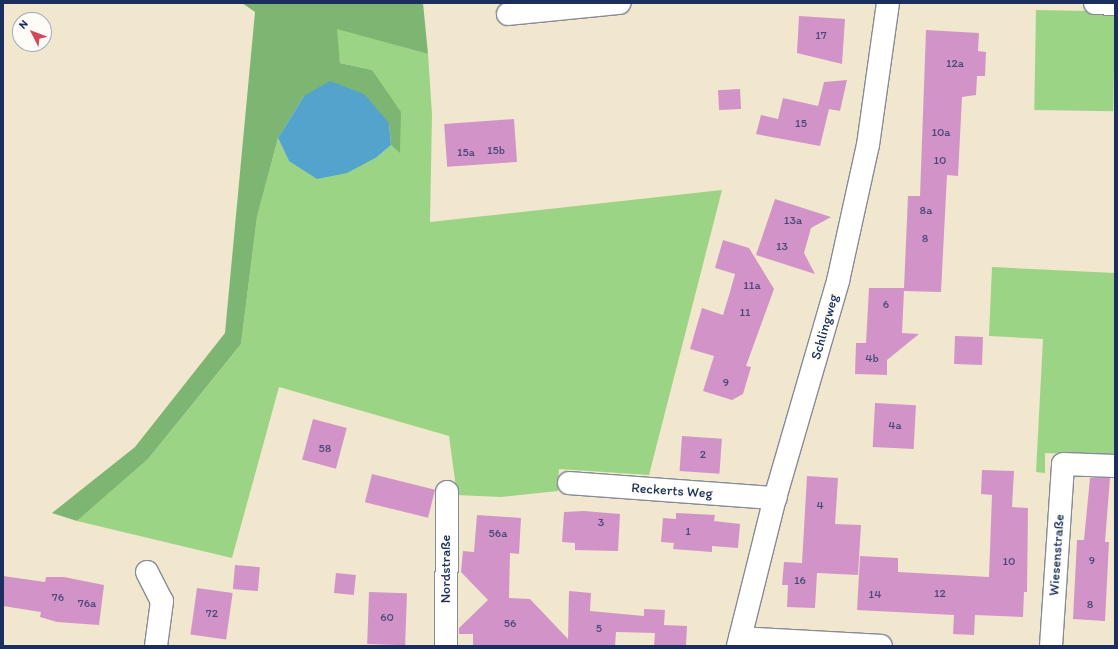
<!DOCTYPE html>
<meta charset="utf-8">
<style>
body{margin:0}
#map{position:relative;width:1118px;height:649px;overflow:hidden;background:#f1e7ce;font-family:Itim,sans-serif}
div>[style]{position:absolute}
.green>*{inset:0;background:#9cd486;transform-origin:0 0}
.forest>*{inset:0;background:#7db673}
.water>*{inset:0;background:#53a3cd}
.building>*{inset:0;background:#d294c8;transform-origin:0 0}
.roads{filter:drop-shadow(1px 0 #868b96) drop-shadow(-1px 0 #868b96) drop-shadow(0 1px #868b96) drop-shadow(0 -1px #868b96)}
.minor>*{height:22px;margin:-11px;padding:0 11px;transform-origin:11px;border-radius:11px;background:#fff}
span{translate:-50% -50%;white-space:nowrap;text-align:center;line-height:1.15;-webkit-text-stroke:4px #fdfcf7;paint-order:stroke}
.number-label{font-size:12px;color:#494878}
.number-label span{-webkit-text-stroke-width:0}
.street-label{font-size:14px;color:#1b2f5e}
.frame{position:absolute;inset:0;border:4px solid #1b2f5e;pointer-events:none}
.north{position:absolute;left:12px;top:12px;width:40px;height:40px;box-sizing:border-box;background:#fdfcf7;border:1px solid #a3aaba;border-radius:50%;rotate:312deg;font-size:11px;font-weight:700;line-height:16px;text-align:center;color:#1b2f5e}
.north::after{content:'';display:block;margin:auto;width:14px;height:18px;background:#d1495b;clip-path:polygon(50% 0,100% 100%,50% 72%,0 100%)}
</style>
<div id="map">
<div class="green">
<div style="left:1036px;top:10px;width:79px;height:100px;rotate:1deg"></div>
<div style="clip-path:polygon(336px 28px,428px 54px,432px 114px,430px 222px,722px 190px,649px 475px,559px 469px,558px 491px,501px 497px,457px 495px,449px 436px,279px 387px,232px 558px,77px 521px,148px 459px,241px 344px,257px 217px,278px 138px,289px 161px,377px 157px,391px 145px,400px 152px,372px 70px,340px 63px)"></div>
<div style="clip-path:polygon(992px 267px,1115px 273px,1115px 456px,1045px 453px,1045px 473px,1036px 472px,1043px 339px,989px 336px)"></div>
</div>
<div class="forest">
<div style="clip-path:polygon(242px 3px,423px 3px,428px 54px,337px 29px,340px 63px,372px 70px,401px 112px,400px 153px,391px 145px,389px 123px,304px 96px,278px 138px,257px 217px,241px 344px,148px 459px,77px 521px,52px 513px,135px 447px,225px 333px,255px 12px)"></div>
</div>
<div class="water">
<div style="clip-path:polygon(330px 81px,364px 94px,389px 123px,391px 145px,377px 157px,347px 173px,317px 179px,289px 161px,278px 138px,304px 96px)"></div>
</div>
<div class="building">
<div style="clip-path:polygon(799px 16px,845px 19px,842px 64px,797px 53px)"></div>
<div style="clip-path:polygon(926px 30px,979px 33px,978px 51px,986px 52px,985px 76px,977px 76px,976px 95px,962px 97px,958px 176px,947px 175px,941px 292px,904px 291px,902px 333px,919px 334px,887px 360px,887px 375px,855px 374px,856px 343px,866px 343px,869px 288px,904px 288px,908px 196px,920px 196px)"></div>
<div style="clip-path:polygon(847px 80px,840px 111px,829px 109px,820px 146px,756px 134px,761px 115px,778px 119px,783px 98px,818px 106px,824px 82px)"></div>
<div style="left:740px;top:89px;width:20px;height:22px;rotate:87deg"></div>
<div style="left:514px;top:119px;width:43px;height:70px;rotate:86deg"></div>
<div style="clip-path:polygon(775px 199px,831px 217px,811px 228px,804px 253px,815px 274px,756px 255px)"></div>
<div style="clip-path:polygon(723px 240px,749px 248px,774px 289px,746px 366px,751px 367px,743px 394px,732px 400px,703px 391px,714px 356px,690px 349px,702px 308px,723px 315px,730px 292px,735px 274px,715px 268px)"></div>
<div style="left:955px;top:336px;width:28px;height:28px;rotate:2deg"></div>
<div style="left:875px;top:403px;width:41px;height:44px;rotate:3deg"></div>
<div style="left:313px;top:419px;width:35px;height:42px;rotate:15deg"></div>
<div style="left:682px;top:436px;width:40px;height:35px;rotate:4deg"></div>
<div style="clip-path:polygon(982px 470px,1014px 471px,1012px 507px,1028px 508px,1027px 592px,1024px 592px,1023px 617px,975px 615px,974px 635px,953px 634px,954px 615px,857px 610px,860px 556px,898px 558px,898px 572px,989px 577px,992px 495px,981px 494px)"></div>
<div style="left:372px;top:474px;width:65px;height:29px;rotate:14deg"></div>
<div style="clip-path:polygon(807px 476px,838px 478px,835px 524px,861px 525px,858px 575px,817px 573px,815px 608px,787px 607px,788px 585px,782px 585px,784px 562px,802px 563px)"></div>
<div style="clip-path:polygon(1090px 478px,1110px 478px,1105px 542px,1109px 542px,1105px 621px,1073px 619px,1077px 540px,1084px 540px)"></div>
<div style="clip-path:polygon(584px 511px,620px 514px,618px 551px,575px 550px,575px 543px,562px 542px,564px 512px)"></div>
<div style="clip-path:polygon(676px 513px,715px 515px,714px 521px,740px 524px,738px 548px,712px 546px,712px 552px,673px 549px,674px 543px,661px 542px,663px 518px,676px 519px)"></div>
<div style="clip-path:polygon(477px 515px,521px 518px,519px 554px,510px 553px,509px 598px,530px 599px,568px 639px,569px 591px,591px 593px,590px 611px,644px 616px,644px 609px,665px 610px,664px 625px,687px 626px,686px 646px,654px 646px,655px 633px,616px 632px,615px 646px,473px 646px,473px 634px,459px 634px,459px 628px,488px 600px,461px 572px,463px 551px,474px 552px)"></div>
<div style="left:235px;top:565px;width:25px;height:24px;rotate:5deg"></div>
<div style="left:336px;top:573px;width:20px;height:20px;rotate:6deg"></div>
<div style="clip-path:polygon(3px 576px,45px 582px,46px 577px,64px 577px,104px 585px,99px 625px,57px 622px,40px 617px,41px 612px,3px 606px)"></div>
<div style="left:197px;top:588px;width:36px;height:47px;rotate:8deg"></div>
<div style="left:369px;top:592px;width:38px;height:52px;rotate:2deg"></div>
</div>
<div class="roads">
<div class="minor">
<div style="left:1095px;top:3px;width:20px;rotate:3deg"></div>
<div style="left:508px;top:14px;width:112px;rotate:-5.7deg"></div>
<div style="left:569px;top:483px;width:207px;rotate:4.2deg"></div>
<div style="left:147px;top:572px;width:33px;rotate:63deg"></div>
<div style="left:162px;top:601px;width:45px;rotate:97.6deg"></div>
<div style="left:740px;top:638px;width:141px;rotate:3.2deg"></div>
<div style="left:446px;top:646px;width:154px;rotate:-89.6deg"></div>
<div style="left:738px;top:646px;width:153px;rotate:-76deg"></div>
<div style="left:775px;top:498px;width:226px;rotate:-73.8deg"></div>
<div style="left:838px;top:281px;width:139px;rotate:-77.6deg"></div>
<div style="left:868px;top:145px;width:143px;rotate:-82deg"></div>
<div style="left:1051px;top:646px;width:182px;rotate:-86.2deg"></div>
<div style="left:1063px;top:464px;width:52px;rotate:2.2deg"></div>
</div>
</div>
<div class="number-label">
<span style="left:821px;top:36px">17</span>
<span style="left:955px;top:64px">12a</span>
<span style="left:801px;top:124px">15</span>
<span style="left:941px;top:133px">10a</span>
<span style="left:496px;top:151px">15b</span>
<span style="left:466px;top:153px">15a</span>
<span style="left:940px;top:161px">10</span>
<span style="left:926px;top:211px">8a</span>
<span style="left:793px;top:221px">13a</span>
<span style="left:925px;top:239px">8</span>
<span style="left:782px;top:247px">13</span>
<span style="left:752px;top:286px">11a</span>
<span style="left:886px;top:305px">6</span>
<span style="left:745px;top:313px">11</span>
<span style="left:872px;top:359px">4b</span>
<span style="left:726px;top:383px">9</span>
<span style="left:895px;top:426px">4a</span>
<span style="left:325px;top:449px">58</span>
<span style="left:703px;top:455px">2</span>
<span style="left:820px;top:506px">4</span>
<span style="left:601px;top:523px">3</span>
<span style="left:688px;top:532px">1</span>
<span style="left:498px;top:534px">56a</span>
<span style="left:1092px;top:561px">9</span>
<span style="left:1009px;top:562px">10</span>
<span style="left:800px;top:581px">16</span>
<span style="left:940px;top:594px">12</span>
<span style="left:875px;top:595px">14</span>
<span style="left:58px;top:598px">76</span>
<span style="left:87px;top:604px">76a</span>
<span style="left:1090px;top:605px">8</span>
<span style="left:212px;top:614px">72</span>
<span style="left:387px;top:618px">60</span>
<span style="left:510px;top:624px">56</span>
<span style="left:599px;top:629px">5</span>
</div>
<div class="street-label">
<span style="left:825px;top:327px;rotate:-74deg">Schlingweg</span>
<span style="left:672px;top:491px;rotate:4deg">Reckerts Weg</span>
<span style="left:1057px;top:555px;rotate:-86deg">Wiesenstraße</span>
<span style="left:446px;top:569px;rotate:-90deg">Nordstraße</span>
</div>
<div class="frame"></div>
<div class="north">N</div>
</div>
